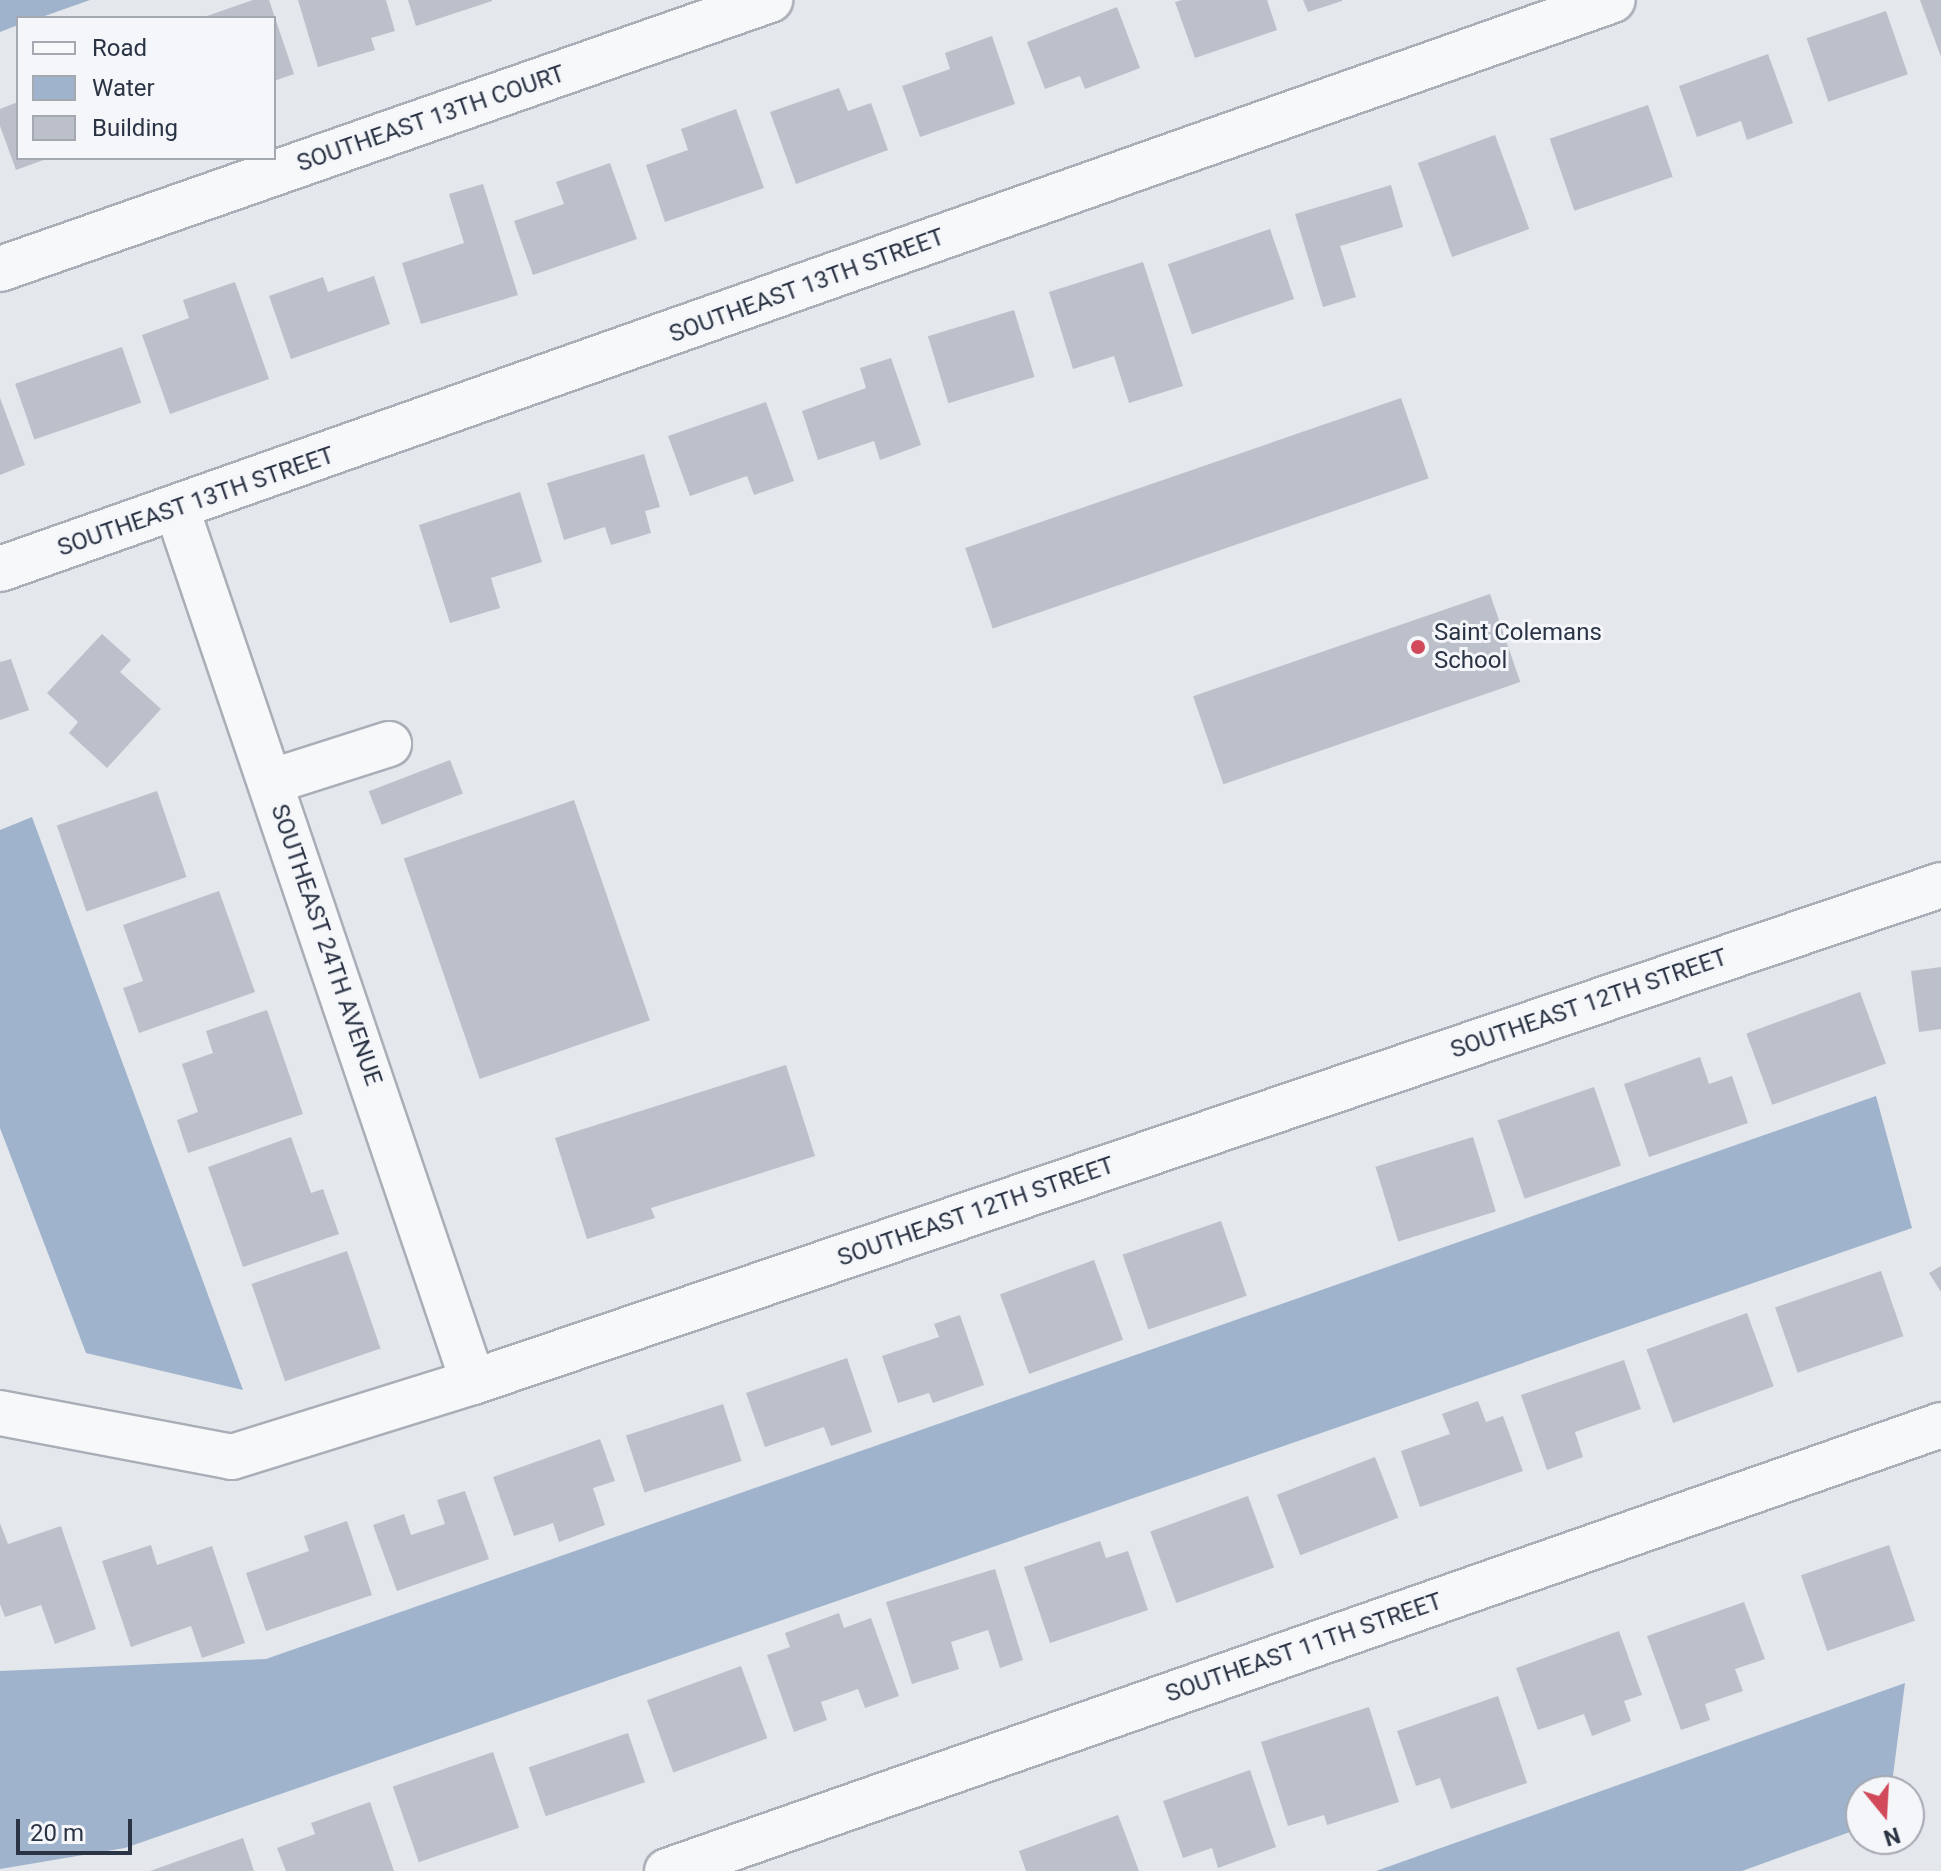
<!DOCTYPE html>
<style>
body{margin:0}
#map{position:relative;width:1941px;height:1871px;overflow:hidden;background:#e4e7ec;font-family:Roboto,sans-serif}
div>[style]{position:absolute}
.water>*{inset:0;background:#9fb4cc}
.building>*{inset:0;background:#bbc0ca;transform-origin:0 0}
.roads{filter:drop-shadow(2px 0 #a9aeb7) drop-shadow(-2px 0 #a9aeb7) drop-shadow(0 2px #a9aeb7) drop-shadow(0 -2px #a9aeb7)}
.minor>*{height:44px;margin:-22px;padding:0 22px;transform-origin:22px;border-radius:22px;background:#f7f8fa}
.dots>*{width:22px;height:22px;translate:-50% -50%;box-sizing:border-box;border:4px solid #f4f6f9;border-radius:50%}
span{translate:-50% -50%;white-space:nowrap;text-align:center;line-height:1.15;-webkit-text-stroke:6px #f4f6f9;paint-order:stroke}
.street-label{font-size:24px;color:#2b3445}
.poi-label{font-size:24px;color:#2b3445}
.left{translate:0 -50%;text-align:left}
.legend{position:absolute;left:16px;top:16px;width:260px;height:144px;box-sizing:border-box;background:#f4f6f9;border:2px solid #a4a8b1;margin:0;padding:10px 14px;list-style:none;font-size:24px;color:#2b3445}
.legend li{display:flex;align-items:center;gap:16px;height:40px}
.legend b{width:40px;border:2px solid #a4a8b1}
.north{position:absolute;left:1845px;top:1775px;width:80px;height:80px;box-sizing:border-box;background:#f4f6f9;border:2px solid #a4a8b1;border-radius:50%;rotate:162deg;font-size:22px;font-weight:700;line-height:32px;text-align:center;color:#2b3445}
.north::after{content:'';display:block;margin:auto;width:28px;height:36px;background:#d1495b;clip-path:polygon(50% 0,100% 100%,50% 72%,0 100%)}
.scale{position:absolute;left:16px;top:1819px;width:116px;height:36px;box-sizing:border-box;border:4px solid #2b3445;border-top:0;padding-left:10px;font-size:24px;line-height:28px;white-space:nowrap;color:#2b3445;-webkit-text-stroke:6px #f4f6f9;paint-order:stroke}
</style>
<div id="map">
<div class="water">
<div style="clip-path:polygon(0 0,90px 0,39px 18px,18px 18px,18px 25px,0 32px)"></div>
<div style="clip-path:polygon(32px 817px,243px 1390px,86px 1353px,0 1128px,0 830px)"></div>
<div style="clip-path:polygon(1876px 1096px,1912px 1228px,125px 1848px,0 1869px,0 1671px,266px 1659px)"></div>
<div style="clip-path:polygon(1905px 1683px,1891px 1791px,1861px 1791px,1861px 1828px,1742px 1871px,1376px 1871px)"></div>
</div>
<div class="building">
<div style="clip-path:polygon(253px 0,269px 0,294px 74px,274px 81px,274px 18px,201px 18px)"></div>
<div style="clip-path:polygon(298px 0,386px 0,395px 31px,371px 38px,375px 50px,318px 67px)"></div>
<div style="clip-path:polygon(408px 0,492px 0,492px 1px,416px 26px)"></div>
<div style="clip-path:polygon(1182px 0,1267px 0,1277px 30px,1195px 58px,1175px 2px)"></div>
<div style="clip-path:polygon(1303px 0,1342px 0,1342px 1px,1308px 12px)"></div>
<div style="clip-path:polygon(1920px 0,1941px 0,1941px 57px)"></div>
<div style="clip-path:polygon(1117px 7px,1140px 68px,1085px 89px,1080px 76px,1045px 89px,1027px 42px)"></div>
<div style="left:1886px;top:11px;width:67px;height:84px;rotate:71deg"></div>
<div style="clip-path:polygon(992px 36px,1015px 104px,920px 137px,902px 86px,950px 69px,945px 53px)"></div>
<div style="clip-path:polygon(1768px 54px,1793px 123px,1747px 140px,1741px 121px,1697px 137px,1679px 86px)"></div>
<div style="clip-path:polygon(839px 88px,848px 111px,871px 103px,888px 150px,796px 184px,770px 112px)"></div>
<div style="clip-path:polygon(18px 102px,18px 158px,49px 158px,16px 170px,0 126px,0 109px)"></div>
<div style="left:1648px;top:105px;width:76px;height:104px;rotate:71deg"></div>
<div style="clip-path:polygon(736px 109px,764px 188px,665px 222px,646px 165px,688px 150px,681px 129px)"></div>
<div style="left:1495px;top:135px;width:100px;height:82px;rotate:70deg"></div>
<div style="clip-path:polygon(610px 163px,637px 239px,533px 275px,514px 221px,564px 204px,556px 182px)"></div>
<div style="clip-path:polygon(483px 184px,518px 295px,421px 324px,402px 263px,464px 243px,449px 194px)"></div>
<div style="clip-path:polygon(1391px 185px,1403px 227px,1340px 246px,1356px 297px,1323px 307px,1295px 214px)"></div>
<div style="left:1270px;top:229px;width:74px;height:108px;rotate:71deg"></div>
<div style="clip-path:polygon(1143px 262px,1183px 386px,1129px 403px,1114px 356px,1073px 369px,1049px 292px)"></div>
<div style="clip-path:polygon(374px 276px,390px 324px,291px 359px,269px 296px,323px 277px,328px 292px)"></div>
<div style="clip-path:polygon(235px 282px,269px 379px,170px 414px,142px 335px,189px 318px,183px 300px)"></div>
<div style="left:1014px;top:310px;width:70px;height:90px;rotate:73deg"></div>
<div style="left:122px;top:347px;width:59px;height:113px;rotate:71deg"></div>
<div style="clip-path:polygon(891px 358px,921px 445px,880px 460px,874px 441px,818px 460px,802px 411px,866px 388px,860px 368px)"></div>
<div style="clip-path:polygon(0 398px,25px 465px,0 475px)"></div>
<div style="left:1401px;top:398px;width:85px;height:461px;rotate:71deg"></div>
<div style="clip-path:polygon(766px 402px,794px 481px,754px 495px,747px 476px,690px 496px,668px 436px)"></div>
<div style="clip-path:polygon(644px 454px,660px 507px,645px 511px,651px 533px,611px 545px,605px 527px,564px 540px,547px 483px)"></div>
<div style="clip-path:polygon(520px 492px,542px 562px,491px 578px,500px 608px,450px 623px,419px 525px)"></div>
<div style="left:1490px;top:594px;width:93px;height:314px;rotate:71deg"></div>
<div style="clip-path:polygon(102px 634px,131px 660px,120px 672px,161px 709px,107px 768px,69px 733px,78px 722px,47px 693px)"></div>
<div style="clip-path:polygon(11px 659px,29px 710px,0 720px,0 662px)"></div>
<div style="left:450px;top:760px;width:36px;height:87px;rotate:69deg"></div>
<div style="left:157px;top:791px;width:91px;height:106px;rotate:71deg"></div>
<div style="left:574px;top:800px;width:233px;height:180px;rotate:71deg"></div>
<div style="clip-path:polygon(219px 891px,255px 992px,139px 1033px,123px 988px,143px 981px,123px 925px)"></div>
<div style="clip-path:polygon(1941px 967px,1941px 1029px,1919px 1032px,1911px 971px)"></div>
<div style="left:1860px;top:992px;width:76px;height:121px;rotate:70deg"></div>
<div style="clip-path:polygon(267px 1010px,303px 1114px,188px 1153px,177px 1120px,198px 1112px,182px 1064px,213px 1053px,206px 1031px)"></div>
<div style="clip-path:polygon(1700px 1057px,1709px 1084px,1732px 1076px,1748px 1123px,1649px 1157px,1624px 1084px)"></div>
<div style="clip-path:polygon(786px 1065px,815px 1156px,651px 1208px,655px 1218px,587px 1239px,555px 1138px)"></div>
<div style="left:1594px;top:1087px;width:83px;height:102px;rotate:71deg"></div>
<div style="clip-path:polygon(291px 1137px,311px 1193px,323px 1189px,339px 1234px,243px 1267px,208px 1167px)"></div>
<div style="left:1473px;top:1137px;width:78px;height:102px;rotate:73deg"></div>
<div style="left:1221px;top:1221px;width:79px;height:104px;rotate:71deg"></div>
<div style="left:347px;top:1251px;width:103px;height:101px;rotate:71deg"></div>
<div style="left:1094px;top:1260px;width:85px;height:100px;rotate:70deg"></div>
<div style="clip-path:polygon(1941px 1266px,1941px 1292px,1929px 1273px)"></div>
<div style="left:1881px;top:1271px;width:69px;height:112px;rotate:71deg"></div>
<div style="left:1747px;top:1313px;width:78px;height:107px;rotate:70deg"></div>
<div style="clip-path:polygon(960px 1315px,984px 1385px,933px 1403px,929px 1393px,898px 1403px,882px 1356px,939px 1337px,934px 1324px)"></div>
<div style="clip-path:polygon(847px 1358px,872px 1432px,831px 1446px,824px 1427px,765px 1447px,746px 1393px)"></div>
<div style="clip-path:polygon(1624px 1360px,1641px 1409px,1575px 1432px,1583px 1457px,1547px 1470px,1521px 1395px)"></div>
<div style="clip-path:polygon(1478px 1401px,1486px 1422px,1503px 1416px,1523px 1471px,1420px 1507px,1401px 1451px,1450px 1434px,1442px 1414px)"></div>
<div style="left:723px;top:1404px;width:60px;height:102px;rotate:72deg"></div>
<div style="clip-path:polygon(600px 1439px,615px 1481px,593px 1488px,605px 1525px,559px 1542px,553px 1523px,514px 1536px,493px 1477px)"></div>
<div style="left:1375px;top:1457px;width:65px;height:105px;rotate:69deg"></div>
<div style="clip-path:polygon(465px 1491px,489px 1559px,397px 1591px,373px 1525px,404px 1514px,411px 1535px,445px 1524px,437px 1500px)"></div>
<div style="left:1248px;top:1496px;width:76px;height:104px;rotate:70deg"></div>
<div style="clip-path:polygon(347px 1521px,372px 1595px,266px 1631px,246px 1573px,309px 1551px,304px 1536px)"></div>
<div style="clip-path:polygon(0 1523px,8px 1544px,61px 1526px,96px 1629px,55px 1644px,41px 1605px,5px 1617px,0 1604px)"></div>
<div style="clip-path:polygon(1100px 1541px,1106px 1558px,1128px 1551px,1148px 1610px,1050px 1643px,1024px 1567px)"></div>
<div style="clip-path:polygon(151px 1545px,157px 1565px,212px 1546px,245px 1643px,202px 1658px,191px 1626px,131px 1647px,102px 1561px)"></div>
<div style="left:1889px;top:1545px;width:80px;height:93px;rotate:71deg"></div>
<div style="clip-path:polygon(995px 1569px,1023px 1660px,1000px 1668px,988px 1630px,951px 1642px,959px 1669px,912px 1684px,886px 1602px)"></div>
<div style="clip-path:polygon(1744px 1602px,1765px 1659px,1735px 1669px,1743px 1691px,1705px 1704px,1710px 1720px,1681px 1730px,1647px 1636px)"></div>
<div style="clip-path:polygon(839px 1613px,844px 1628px,871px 1618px,899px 1696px,865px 1708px,858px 1689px,821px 1702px,827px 1720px,794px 1732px,767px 1655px,790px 1647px,785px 1633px)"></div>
<div style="clip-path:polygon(1619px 1631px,1642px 1695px,1624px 1701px,1631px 1721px,1592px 1736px,1584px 1714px,1538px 1730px,1516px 1668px)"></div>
<div style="left:741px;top:1666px;width:77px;height:100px;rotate:70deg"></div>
<div style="clip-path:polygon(1498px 1696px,1527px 1783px,1451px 1809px,1440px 1778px,1416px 1786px,1397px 1731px)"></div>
<div style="clip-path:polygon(1369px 1707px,1399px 1802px,1327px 1825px,1324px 1815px,1288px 1826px,1261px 1742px)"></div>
<div style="left:628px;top:1733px;width:52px;height:105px;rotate:71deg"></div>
<div style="left:493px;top:1752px;width:80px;height:106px;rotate:71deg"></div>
<div style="clip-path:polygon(1250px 1770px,1276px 1847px,1218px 1868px,1212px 1848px,1183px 1858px,1163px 1801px)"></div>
<div style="clip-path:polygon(370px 1802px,394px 1871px,286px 1871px,277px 1848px,315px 1834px,311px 1823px)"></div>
<div style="clip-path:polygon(1118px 1815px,1139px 1871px,1026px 1871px,1019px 1851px)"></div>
<div style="clip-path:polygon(243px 1838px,254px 1871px,150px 1871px)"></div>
</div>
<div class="roads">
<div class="minor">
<div style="left:0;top:269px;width:816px;rotate:-19.26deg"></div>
<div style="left:177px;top:509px;width:922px;rotate:71.27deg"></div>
<div style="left:0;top:569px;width:1710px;rotate:-19.43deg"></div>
<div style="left:270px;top:782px;width:125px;rotate:-17.7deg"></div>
<div style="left:0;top:1413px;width:236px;rotate:10.7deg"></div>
<div style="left:232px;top:1457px;width:252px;rotate:-17.3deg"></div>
<div style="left:473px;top:1382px;width:1550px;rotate:-18.7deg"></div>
<div style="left:667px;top:1871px;width:1350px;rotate:-19.29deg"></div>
</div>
</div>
<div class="dots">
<div style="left:1418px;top:647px;background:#d1495b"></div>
</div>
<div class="street-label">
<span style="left:431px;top:119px;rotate:-19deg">SOUTHEAST 13TH COURT</span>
<span style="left:807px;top:286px;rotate:-20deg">SOUTHEAST 13TH STREET</span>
<span style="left:196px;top:502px;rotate:-19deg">SOUTHEAST 13TH STREET</span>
<span style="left:326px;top:945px;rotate:71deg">SOUTHEAST 24TH AVENUE</span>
<span style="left:1589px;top:1004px;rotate:-19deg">SOUTHEAST 12TH STREET</span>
<span style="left:976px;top:1212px;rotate:-19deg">SOUTHEAST 12TH STREET</span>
<span style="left:1304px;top:1648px;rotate:-19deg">SOUTHEAST 11TH STREET</span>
</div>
<div class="poi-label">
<span class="left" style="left:1434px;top:647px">Saint Colemans<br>School</span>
</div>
<ul class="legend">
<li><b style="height:10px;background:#f7f8fa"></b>Road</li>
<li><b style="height:22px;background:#9fb4cc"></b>Water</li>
<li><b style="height:22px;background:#bbc0ca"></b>Building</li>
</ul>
<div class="north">N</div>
<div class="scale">20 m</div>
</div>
